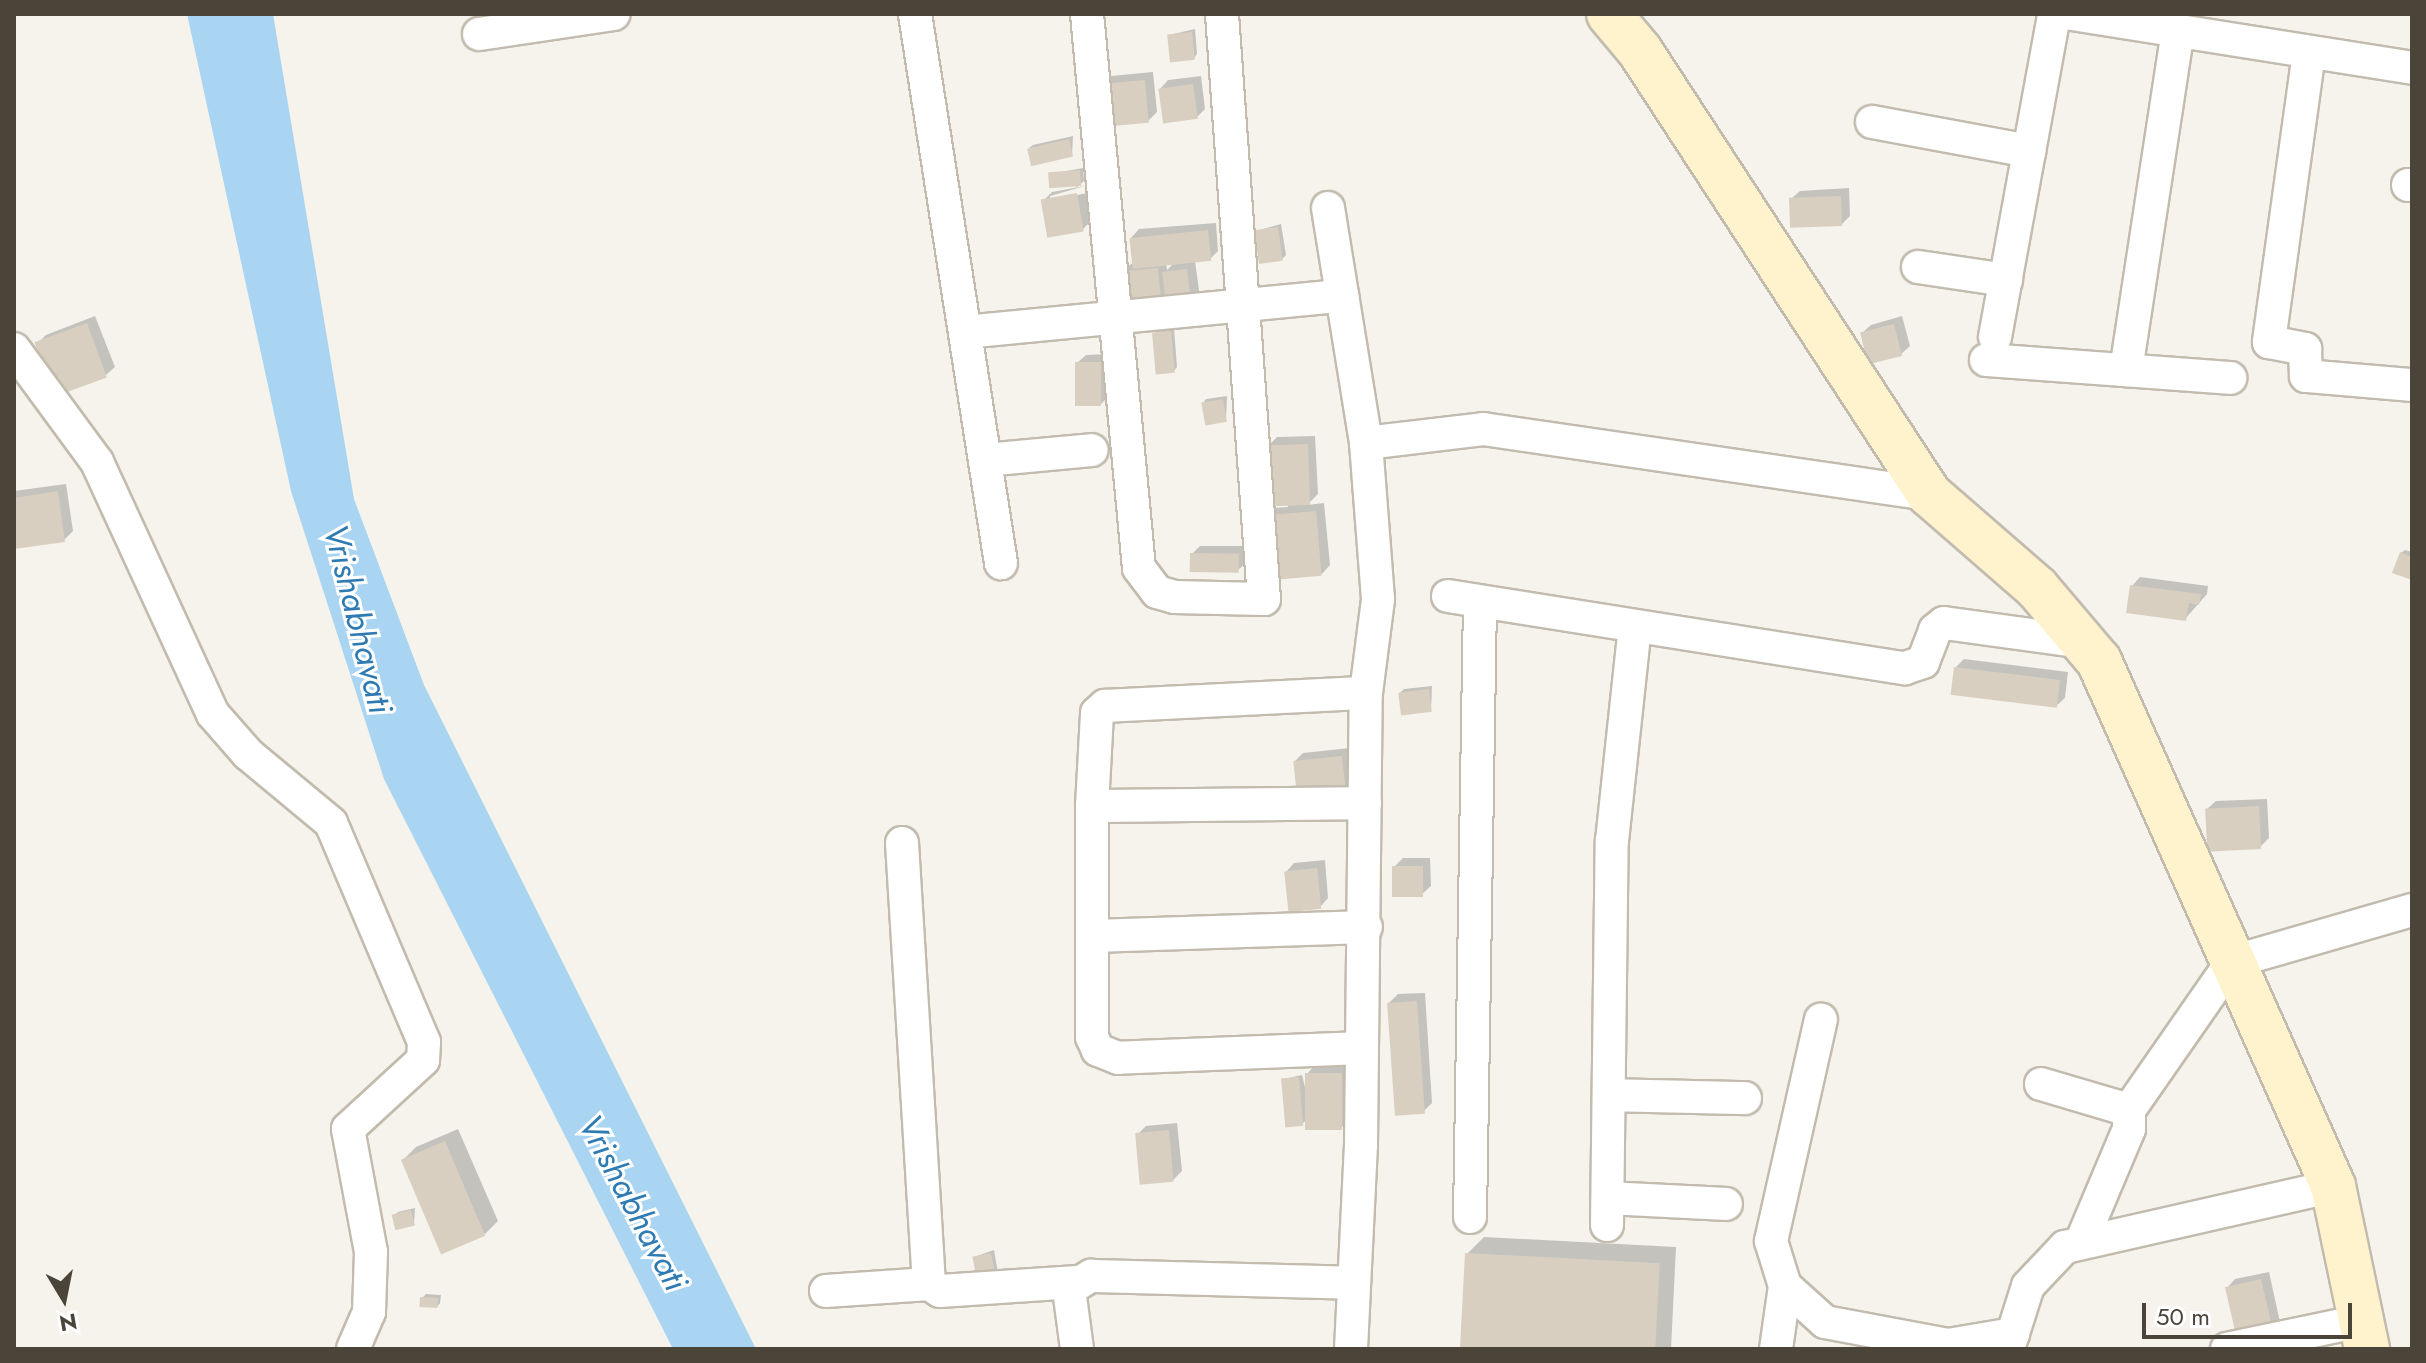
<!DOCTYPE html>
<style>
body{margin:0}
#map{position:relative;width:2426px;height:1363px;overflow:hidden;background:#f6f3ec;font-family:Jost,sans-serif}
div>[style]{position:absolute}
.water>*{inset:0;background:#a9d4f2}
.shadow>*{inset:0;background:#0003}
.building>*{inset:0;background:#d8cfc1;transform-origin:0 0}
.roads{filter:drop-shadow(2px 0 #c2bbae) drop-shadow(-2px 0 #c2bbae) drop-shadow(0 2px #c2bbae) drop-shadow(0 -2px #c2bbae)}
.street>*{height:32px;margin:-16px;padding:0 16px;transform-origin:16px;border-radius:16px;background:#fff}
.secondary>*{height:44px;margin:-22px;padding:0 22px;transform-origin:22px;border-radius:22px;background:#fff3cd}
span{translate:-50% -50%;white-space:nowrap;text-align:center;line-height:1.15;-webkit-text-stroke:6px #fff;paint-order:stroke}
.water-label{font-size:34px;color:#2e7ab2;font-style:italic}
.frame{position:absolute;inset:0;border:16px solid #4b4439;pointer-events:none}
.north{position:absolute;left:24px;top:1259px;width:80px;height:80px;-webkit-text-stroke:6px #fff;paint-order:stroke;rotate:170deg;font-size:22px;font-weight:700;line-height:32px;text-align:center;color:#4b4439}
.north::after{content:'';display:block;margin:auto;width:28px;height:36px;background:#4b4439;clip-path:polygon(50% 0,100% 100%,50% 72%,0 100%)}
.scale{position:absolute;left:2142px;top:1303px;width:210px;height:36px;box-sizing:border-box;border:4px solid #4b4439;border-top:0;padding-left:10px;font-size:24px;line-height:28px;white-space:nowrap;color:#4b4439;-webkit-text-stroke:6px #fff;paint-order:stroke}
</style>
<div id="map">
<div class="water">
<div style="clip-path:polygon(187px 14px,273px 14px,354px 499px,424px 685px,756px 1349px,673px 1349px,384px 779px,291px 491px)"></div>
</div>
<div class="shadow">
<div style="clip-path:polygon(1195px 29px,1197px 54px,1194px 58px,1169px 35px)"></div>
<div style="clip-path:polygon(1153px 72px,1157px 112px,1148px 121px,1102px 85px,1111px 76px)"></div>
<div style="clip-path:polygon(1201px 76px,1205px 109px,1197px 117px,1160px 89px,1168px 80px)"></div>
<div style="clip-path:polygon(1073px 136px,1072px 155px,1029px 148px,1033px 145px)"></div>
<div style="clip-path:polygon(1083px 168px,1084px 181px,1077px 187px,1050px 174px)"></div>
<div style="clip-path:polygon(1085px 186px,1050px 196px,1050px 201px,1087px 193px,1092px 220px,1083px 229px,1043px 201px,1052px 192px)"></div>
<div style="clip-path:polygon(1849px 188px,1850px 216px,1842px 224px,1791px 199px,1800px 191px)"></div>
<div style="clip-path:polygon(evenodd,1216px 223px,1218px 251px,1210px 259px,1195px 261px,1200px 297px,1161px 308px,1118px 272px,1133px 263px,1131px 238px,1139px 229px,1216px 223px,1175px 262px,1167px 270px,1166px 263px,1175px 262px)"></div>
<div style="clip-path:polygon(1281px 224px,1286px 255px,1282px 259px,1256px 231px)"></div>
<div style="clip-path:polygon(95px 316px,115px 367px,106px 375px,37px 344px,46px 335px)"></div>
<div style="clip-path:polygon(1902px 316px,1910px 346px,1901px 354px,1862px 333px,1871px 325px)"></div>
<div style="clip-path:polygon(1174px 328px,1177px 367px,1174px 371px,1154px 333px)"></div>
<div style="clip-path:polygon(1108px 354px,1110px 395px,1101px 404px,1077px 363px,1086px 355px)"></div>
<div style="clip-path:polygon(1227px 396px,1226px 420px,1203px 403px,1206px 399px)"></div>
<div style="clip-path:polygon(1315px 436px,1318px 494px,1307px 505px,1324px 503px,1330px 565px,1322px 574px,1266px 517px,1274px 508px,1288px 507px,1268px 446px,1277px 437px)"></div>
<div style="clip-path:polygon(66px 484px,73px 531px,64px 540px,14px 547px,14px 491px)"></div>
<div style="clip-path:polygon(1200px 546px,1247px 546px,1247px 562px,1238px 570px,1192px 554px)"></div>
<div style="clip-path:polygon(2405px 550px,2412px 552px,2412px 578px,2401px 553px)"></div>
<div style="clip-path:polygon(2140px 577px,2208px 586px,2207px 594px,2185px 619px,2132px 586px)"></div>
<div style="clip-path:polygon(1964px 659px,2068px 672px,2065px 698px,2056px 706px,1956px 667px)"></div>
<div style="clip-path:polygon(1432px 686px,1431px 711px,1400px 693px,1404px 689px)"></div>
<div style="clip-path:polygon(1350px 748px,1353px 785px,1345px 793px,1295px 761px,1303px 753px)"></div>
<div style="clip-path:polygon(2267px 799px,2269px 838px,2260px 847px,2207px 809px,2216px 801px)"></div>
<div style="clip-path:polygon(1403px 858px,1430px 858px,1431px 886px,1422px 894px,1394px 867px)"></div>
<div style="clip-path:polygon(1325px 860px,1328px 898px,1320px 907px,1286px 872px,1294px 863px)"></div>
<div style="clip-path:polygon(1425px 993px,1432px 1103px,1423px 1112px,1389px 1003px,1398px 994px)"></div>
<div style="clip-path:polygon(1315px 1065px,1350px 1066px,1350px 1119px,1341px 1128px,1306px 1120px,1302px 1124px,1284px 1079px,1302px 1075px,1306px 1091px,1307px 1074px)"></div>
<div style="clip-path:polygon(1177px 1123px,1182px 1171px,1173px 1180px,1137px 1135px,1146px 1126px)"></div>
<div style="clip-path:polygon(458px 1129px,498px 1221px,485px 1234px,403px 1160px,416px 1147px)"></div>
<div style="clip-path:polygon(415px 1208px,414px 1224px,394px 1216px,398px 1212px)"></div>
<div style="clip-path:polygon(1484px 1237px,1676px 1247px,1671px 1349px,1461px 1349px,1467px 1254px)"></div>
<div style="clip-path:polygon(994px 1250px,998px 1273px,995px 1277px,974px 1257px)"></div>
<div style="clip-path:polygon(2269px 1272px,2280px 1322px,2272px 1330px,2227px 1288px,2235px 1279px)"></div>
<div style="clip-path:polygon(426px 1294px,441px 1295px,440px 1303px,437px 1307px,422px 1298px)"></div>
</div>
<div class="building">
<div style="left:1192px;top:32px;width:28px;height:25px;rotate:84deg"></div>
<div style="left:1145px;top:80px;width:43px;height:45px;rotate:85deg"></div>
<div style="left:1193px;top:84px;width:35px;height:35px;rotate:82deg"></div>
<div style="left:1069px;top:139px;width:18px;height:43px;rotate:77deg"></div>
<div style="left:1080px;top:170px;width:16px;height:32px;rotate:86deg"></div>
<div style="left:1077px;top:193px;width:39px;height:37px;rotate:80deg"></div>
<div style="left:1841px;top:196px;width:30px;height:52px;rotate:88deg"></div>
<div style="left:1278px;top:227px;width:34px;height:24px;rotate:82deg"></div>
<div style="left:1208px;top:230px;width:31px;height:79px;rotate:84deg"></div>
<div style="left:1158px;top:268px;width:42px;height:42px;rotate:85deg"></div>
<div style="left:1187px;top:269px;width:38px;height:25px;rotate:83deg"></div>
<div style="left:87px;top:323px;width:58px;height:56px;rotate:70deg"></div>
<div style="left:1894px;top:324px;width:33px;height:35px;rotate:76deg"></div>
<div style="left:1171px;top:331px;width:42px;height:19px;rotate:85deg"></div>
<div style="left:1075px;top:362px;width:26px;height:44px"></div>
<div style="left:1223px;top:399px;width:23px;height:22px;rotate:80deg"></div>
<div style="left:1308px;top:444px;width:61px;height:42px;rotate:88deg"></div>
<div style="clip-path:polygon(58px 491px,65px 542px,14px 549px,14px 498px)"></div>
<div style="left:1316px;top:511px;width:65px;height:52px;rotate:85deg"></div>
<div style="clip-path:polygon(2400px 552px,2412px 557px,2412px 580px,2392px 573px)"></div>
<div style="left:1190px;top:553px;width:49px;height:19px;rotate:1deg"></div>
<div style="clip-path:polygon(2130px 585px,2201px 594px,2199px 605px,2189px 603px,2186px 621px,2126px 613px)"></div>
<div style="left:1954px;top:667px;width:107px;height:28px;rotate:7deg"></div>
<div style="left:1429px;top:689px;width:23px;height:31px;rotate:83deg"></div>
<div style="left:1342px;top:756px;width:39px;height:49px;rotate:84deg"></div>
<div style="left:2259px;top:806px;width:43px;height:54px;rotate:87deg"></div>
<div style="left:1392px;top:866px;width:31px;height:31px"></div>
<div style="left:1317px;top:868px;width:41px;height:33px;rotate:84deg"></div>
<div style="left:1417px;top:1001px;width:113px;height:30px;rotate:86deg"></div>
<div style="left:1305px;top:1073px;width:37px;height:57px"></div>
<div style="left:1299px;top:1077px;width:49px;height:18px;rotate:85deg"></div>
<div style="left:1169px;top:1130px;width:52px;height:34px;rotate:85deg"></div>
<div style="left:445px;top:1141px;width:103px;height:48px;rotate:67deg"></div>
<div style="left:411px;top:1210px;width:16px;height:20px;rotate:76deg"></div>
<div style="left:991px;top:1253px;width:26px;height:19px;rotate:79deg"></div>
<div style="left:1465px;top:1253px;width:195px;height:96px;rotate:3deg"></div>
<div style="left:2261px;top:1279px;width:54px;height:37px;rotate:77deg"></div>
<div style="left:420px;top:1297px;width:18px;height:10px;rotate:3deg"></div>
</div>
<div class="roads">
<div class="street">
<div style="left:915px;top:14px;width:556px;rotate:81.1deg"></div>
<div style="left:1087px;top:14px;width:556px;rotate:84.64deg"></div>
<div style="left:1139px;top:568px;width:30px;rotate:53deg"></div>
<div style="left:1157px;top:592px;width:18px;rotate:16deg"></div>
<div style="left:1174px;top:597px;width:90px;rotate:1.3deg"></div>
<div style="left:1264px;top:599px;width:587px;rotate:-94.11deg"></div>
<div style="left:2072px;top:14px;width:344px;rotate:9deg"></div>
<div style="left:479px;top:34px;width:136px;rotate:-8.4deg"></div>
<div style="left:2309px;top:53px;width:292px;rotate:97.9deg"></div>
<div style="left:2269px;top:342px;width:37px;rotate:11deg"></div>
<div style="left:2305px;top:349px;width:27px;rotate:88deg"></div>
<div style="left:2306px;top:376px;width:106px;rotate:4.9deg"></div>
<div style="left:1872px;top:122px;width:160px;rotate:10.5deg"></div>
<div style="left:2408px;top:185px;width:4px"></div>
<div style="left:1328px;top:208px;width:238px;rotate:80.8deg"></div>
<div style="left:1918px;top:267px;width:89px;rotate:8.4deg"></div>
<div style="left:965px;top:332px;width:379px;rotate:-5.5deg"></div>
<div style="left:1995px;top:337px;width:328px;rotate:-79.6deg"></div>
<div style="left:14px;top:349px;width:140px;rotate:53.7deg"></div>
<div style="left:97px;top:462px;width:277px;rotate:65.3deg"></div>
<div style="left:213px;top:714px;width:53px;rotate:48.8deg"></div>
<div style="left:248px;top:754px;width:108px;rotate:39.7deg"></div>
<div style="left:331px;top:823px;width:238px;rotate:67deg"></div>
<div style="left:424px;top:1042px;width:18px;rotate:93deg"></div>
<div style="left:423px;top:1060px;width:102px;rotate:137.4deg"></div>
<div style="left:348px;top:1129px;width:125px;rotate:79.4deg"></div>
<div style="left:371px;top:1252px;width:60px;rotate:91.9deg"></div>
<div style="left:369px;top:1312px;width:40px;rotate:113.4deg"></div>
<div style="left:1986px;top:360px;width:245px;rotate:4.2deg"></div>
<div style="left:2126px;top:370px;width:342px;rotate:-81.3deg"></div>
<div style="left:985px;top:460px;width:107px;rotate:-5.3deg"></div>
<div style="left:1448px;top:596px;width:463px;rotate:9deg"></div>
<div style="left:1905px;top:668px;width:19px;rotate:-18deg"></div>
<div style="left:1923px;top:662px;width:34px;rotate:-69deg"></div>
<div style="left:1935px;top:630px;width:11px;rotate:-38deg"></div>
<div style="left:1944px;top:623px;width:140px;rotate:7.8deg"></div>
<div style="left:1092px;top:806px;width:273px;rotate:-0.6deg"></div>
<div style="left:902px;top:843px;width:442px;rotate:86.5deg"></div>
<div style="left:929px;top:1284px;width:13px;rotate:32deg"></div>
<div style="left:940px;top:1291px;width:134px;rotate:-3.8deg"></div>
<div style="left:1094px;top:936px;width:272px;rotate:-1.9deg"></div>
<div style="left:1362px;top:1048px;width:244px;rotate:177.7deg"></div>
<div style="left:1118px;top:1058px;width:22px;rotate:-158deg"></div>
<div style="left:1098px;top:1050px;width:14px;rotate:-115deg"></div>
<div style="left:1092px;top:1037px;width:231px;rotate:-90deg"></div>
<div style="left:1092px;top:806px;width:93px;rotate:-86.9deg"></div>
<div style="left:1097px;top:713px;width:11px;rotate:-41deg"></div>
<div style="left:1105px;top:706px;width:261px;rotate:-2.9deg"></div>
<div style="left:2041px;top:1084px;width:92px;rotate:16.5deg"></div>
<div style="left:2129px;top:1110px;width:19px;rotate:90deg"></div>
<div style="left:2129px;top:1129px;width:121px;rotate:112.9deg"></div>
<div style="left:1609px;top:1095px;width:136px;rotate:1.3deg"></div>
<div style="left:2129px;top:1110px;width:180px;rotate:-55.2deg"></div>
<div style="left:2232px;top:962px;width:187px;rotate:-16.1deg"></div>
<div style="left:1608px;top:1198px;width:118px;rotate:2.9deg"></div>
<div style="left:1470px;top:1217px;width:615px;rotate:-89.07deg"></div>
<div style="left:1607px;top:1225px;width:384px;rotate:-89.3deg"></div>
<div style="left:1612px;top:841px;width:215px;rotate:-83.9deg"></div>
<div style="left:1785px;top:1286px;width:54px;rotate:42deg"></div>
<div style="left:1825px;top:1322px;width:125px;rotate:10.6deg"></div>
<div style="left:1948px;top:1345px;width:66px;rotate:-9.6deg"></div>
<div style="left:826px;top:1291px;width:103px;rotate:-3.9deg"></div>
<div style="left:1077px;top:1349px;width:61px;rotate:-97.6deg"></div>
<div style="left:1069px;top:1289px;width:26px;rotate:-31deg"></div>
<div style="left:1091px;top:1276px;width:263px;rotate:1.5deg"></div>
<div style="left:1351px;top:1349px;width:204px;rotate:-87.2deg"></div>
<div style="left:1361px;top:1145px;width:452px;rotate:-89.4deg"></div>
<div style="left:1366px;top:693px;width:95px;rotate:-82.7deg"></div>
<div style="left:1378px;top:599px;width:156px;rotate:-94.4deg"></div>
<div style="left:1366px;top:443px;width:118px;rotate:-6.8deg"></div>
<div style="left:1483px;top:429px;width:451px;rotate:8.3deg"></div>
<div style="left:1776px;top:1349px;width:64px;rotate:-81.9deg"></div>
<div style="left:1785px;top:1286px;width:47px;rotate:-107.3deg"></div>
<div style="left:1771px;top:1241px;width:227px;rotate:-77.3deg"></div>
<div style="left:2008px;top:1349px;width:66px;rotate:-72.4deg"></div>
<div style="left:2028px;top:1286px;width:54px;rotate:-46.5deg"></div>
<div style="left:2065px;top:1247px;width:275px;rotate:-12.8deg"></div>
<div style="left:2227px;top:1349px;width:137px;rotate:-11.8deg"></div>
</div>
<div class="secondary">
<div style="left:1609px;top:14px;width:48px;rotate:50deg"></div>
<div style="left:1640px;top:51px;width:529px;rotate:56.88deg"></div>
<div style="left:1929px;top:494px;width:143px;rotate:41deg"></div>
<div style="left:2037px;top:588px;width:96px;rotate:49.7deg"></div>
<div style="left:2099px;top:661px;width:575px;rotate:65.98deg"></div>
<div style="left:2333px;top:1186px;width:167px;rotate:78.2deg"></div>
</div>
</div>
<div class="water-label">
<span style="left:358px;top:619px;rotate:76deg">Vrishabhavati</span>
<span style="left:633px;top:1203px;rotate:62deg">Vrishabhavati</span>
</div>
<div class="frame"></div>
<div class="north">N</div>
<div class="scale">50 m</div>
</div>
